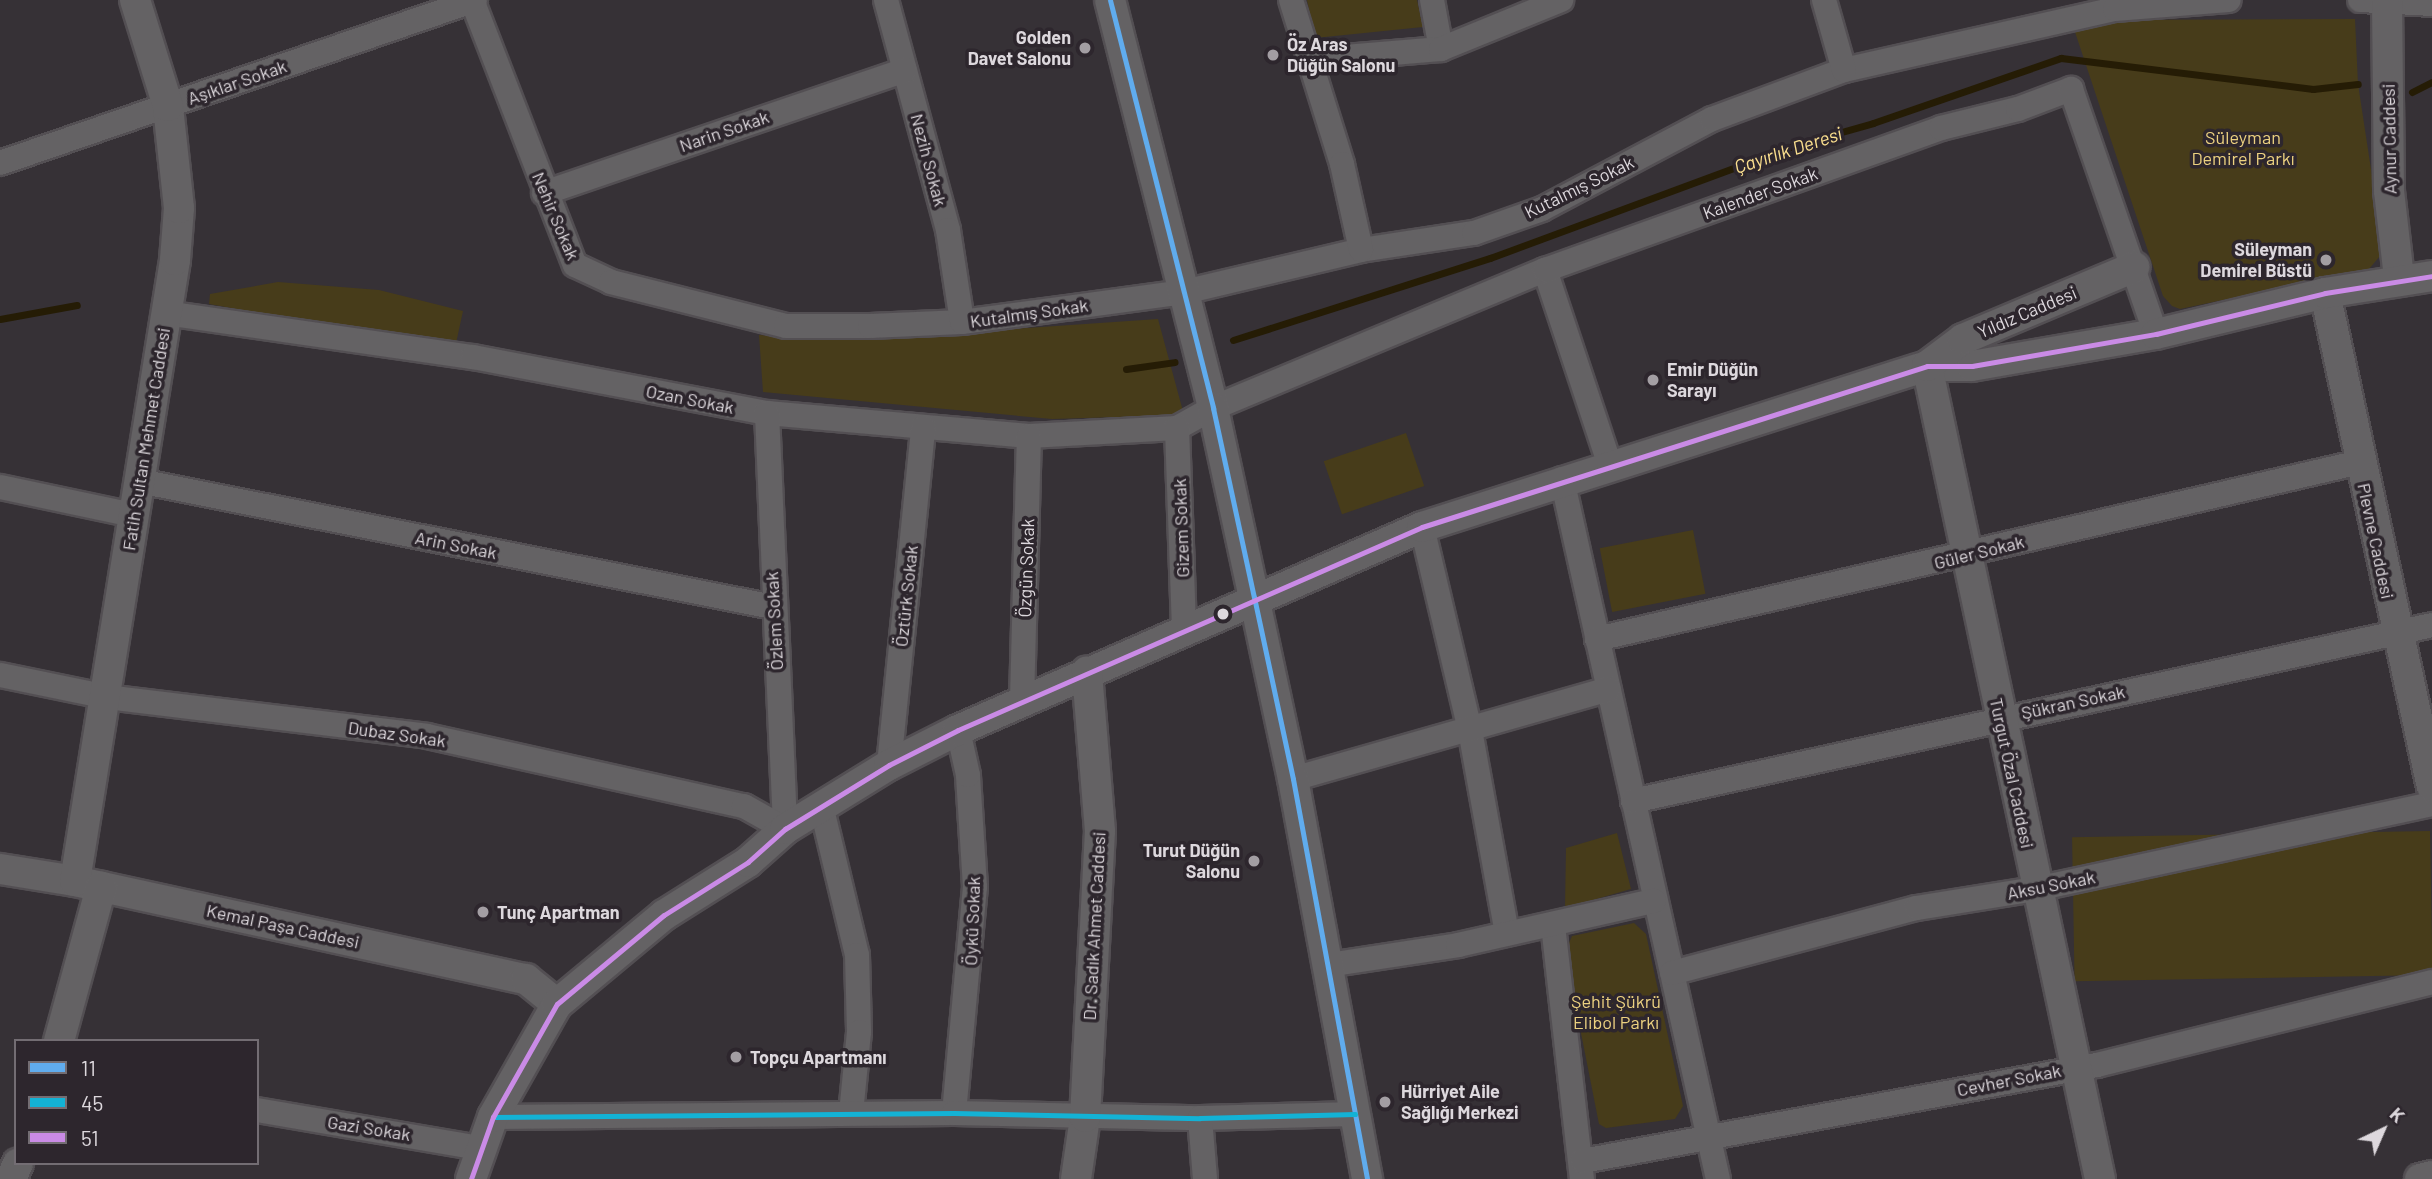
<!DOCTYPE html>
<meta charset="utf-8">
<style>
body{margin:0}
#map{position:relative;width:2432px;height:1179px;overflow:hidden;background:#363136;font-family:Barlow,sans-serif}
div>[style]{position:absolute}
.green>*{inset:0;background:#473c1a;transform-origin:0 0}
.stream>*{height:7px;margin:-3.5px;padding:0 3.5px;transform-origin:3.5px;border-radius:3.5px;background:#251c05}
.roads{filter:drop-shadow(2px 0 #534f53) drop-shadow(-2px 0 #534f53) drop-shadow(0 2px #534f53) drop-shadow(0 -2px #534f53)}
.minor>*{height:24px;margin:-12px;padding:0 12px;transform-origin:12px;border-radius:12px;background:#646264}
.tertiary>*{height:30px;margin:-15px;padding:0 15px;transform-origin:15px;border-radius:15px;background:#646264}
.bus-1>*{height:5px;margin:-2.5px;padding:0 2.5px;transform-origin:2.5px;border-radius:2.5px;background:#60acee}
.bus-2>*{height:5px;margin:-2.5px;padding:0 2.5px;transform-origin:2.5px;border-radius:2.5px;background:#13b2d5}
.bus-3>*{height:5px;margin:-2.5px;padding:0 2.5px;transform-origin:2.5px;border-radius:2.5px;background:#ca8be6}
.dots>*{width:19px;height:19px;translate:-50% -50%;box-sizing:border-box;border:4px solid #2d262d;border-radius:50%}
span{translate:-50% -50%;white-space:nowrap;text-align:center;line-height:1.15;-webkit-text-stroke:7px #2d262d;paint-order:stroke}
.poi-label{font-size:18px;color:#ddd8dd;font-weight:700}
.right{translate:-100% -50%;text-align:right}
.left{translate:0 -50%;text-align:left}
.street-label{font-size:18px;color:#ddd8dd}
.park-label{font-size:18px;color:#ecd180}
.water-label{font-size:19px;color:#fce08f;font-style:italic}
.legend{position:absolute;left:14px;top:1039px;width:245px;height:126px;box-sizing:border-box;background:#2d262d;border:2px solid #736d73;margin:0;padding:9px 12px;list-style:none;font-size:21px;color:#ddd8dd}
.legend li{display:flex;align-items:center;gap:14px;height:35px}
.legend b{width:35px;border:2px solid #736d73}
.north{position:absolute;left:2348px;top:1095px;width:70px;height:70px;-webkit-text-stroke:5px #2d262d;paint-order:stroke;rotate:44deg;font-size:19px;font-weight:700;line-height:28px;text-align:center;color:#ddd8dd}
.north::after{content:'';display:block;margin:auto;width:24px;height:32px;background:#ddd8dd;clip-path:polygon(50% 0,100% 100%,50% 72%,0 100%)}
</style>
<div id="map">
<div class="green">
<div style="clip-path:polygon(1307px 0,1417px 0,1423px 27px,1315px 38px)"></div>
<div style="clip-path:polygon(2355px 19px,2358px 84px,2383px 248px,2380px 256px,2369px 269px,2180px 309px,2172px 306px,2163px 296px,2073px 26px,2113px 20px)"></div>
<div style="clip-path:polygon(278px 282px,379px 290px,463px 311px,455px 348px,209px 304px,210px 294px)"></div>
<div style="clip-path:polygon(1158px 319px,1184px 415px,1052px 419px,763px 392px,759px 335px,852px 340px)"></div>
<div style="left:1406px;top:433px;width:56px;height:87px;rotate:71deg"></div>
<div style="left:1693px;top:530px;width:65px;height:95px;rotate:79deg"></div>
<div style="left:2430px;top:831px;width:144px;height:358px;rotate:89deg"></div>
<div style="clip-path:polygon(1617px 833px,1631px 889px,1565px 908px,1566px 848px)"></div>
<div style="clip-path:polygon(1634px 923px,1646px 934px,1683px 1106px,1675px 1119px,1606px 1128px,1599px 1124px,1565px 952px,1572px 936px)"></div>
</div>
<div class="stream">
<div style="left:2412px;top:92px;width:22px;rotate:-27deg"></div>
<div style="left:0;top:319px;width:78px;rotate:-10.3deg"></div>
<div style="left:1233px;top:340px;width:270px;rotate:-17.7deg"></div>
<div style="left:1490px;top:258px;width:329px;rotate:-20.3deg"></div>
<div style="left:1799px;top:144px;width:77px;rotate:-15.8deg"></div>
<div style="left:1873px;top:123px;width:199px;rotate:-19.1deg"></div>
<div style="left:2061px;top:58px;width:254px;rotate:7deg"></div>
<div style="left:2313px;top:89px;width:45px;rotate:-6.3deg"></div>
<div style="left:1126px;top:369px;width:49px;rotate:-8.1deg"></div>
</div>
<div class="roads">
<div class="minor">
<div style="left:472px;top:0;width:284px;rotate:68.8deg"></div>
<div style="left:575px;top:265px;width:40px;rotate:25deg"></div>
<div style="left:611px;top:282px;width:180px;rotate:14.1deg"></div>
<div style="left:786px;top:326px;width:84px"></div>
<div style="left:870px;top:326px;width:92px;rotate:-2.5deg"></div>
<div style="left:962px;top:322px;width:224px;rotate:-7.7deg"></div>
<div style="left:1184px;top:292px;width:182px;rotate:-13.3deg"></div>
<div style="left:1361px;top:250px;width:114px;rotate:-8.6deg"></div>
<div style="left:1474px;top:233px;width:72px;rotate:-19.4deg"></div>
<div style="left:1542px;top:209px;width:192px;rotate:-27.9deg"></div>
<div style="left:1712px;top:119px;width:141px;rotate:-20.4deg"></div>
<div style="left:1844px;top:70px;width:278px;rotate:-12.7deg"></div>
<div style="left:2115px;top:9px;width:114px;rotate:-4.5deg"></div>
<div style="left:886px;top:0;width:238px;rotate:74.9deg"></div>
<div style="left:948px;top:230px;width:93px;rotate:81.3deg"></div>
<div style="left:1291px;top:0;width:172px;rotate:72.7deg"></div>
<div style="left:1342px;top:164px;width:88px;rotate:77.5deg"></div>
<div style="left:1432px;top:0;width:50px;rotate:79.6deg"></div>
<div style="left:1824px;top:0;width:73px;rotate:74.1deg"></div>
<div style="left:2360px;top:0;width:72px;rotate:3.2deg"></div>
<div style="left:1309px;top:60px;width:132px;rotate:-4.8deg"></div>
<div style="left:1441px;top:49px;width:130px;rotate:-22.2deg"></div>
<div style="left:0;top:163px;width:502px;rotate:-18.94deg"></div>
<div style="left:544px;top:193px;width:381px;rotate:-18.8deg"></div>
<div style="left:1545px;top:270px;width:206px;rotate:71.6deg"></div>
<div style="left:166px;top:313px;width:310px;rotate:8.2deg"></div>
<div style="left:473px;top:357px;width:299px;rotate:10.8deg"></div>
<div style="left:767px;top:413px;width:263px;rotate:5deg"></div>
<div style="left:1029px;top:436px;width:148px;rotate:-3.1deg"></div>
<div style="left:1177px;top:428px;width:41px;rotate:-29.1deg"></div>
<div style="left:1213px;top:408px;width:360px;rotate:-22.6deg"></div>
<div style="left:1545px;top:270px;width:421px;rotate:-19.7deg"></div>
<div style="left:1941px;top:128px;width:79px;rotate:-13.9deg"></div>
<div style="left:2018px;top:109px;width:57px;rotate:-20.7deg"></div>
<div style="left:2071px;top:89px;width:259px;rotate:70.9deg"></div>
<div style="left:767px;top:413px;width:416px;rotate:87.5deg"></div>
<div style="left:1177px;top:428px;width:200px;rotate:88deg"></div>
<div style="left:1562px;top:479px;width:717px;rotate:77.44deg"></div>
<div style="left:139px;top:481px;width:646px;rotate:11.24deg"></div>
<div style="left:0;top:487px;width:136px;rotate:11.9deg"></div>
<div style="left:1422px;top:527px;width:209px;rotate:76.7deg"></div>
<div style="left:1470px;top:730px;width:207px;rotate:79.7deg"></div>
<div style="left:1597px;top:639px;width:783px;rotate:-13.06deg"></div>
<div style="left:0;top:675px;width:109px;rotate:11.6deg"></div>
<div style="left:107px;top:697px;width:322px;rotate:6.9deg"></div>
<div style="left:427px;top:736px;width:325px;rotate:12.5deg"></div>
<div style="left:744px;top:806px;width:47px;rotate:29.3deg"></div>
<div style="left:1022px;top:701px;width:265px;rotate:-88.5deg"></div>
<div style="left:889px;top:765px;width:339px;rotate:-84.2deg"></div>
<div style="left:1293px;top:779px;width:328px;rotate:-15.9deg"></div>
<div style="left:1633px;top:801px;width:818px;rotate:-12.42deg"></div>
<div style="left:821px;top:805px;width:154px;rotate:76.5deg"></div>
<div style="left:857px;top:955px;width:77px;rotate:88.5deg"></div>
<div style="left:859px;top:1032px;width:81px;rotate:95.6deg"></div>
<div style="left:1553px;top:925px;width:256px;rotate:83.5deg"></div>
<div style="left:1328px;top:965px;width:132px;rotate:-8.7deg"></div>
<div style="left:1458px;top:945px;width:201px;rotate:-12.7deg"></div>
<div style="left:1672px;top:973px;width:253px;rotate:-14.9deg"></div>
<div style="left:1917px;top:908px;width:121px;rotate:-9.1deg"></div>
<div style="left:2036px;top:889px;width:405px;rotate:-12.1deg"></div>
<div style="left:257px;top:1110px;width:226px;rotate:9.7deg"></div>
<div style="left:954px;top:1113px;width:227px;rotate:-84.7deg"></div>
<div style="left:975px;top:887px;width:112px;rotate:-93.6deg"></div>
<div style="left:968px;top:775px;width:46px;rotate:-102.5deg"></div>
<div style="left:493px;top:1117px;width:461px;rotate:-0.5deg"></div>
<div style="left:954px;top:1113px;width:246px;rotate:1.2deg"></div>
<div style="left:1200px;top:1118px;width:155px;rotate:-1.5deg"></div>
<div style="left:1200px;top:1118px;width:61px;rotate:85.3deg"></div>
<div style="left:1583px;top:1161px;width:523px;rotate:-10.58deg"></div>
<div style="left:2097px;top:1065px;width:345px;rotate:-13.9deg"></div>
</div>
<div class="tertiary">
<div style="left:1110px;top:0;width:421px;rotate:75.8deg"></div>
<div style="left:1213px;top:408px;width:193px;rotate:77.8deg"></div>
<div style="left:1254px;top:597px;width:186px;rotate:77.9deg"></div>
<div style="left:1293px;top:779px;width:407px;rotate:79.5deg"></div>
<div style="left:2387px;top:0;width:191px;rotate:89.4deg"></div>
<div style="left:2389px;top:191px;width:88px;rotate:83.4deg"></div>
<div style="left:2325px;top:293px;width:505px;rotate:77.78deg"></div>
<div style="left:0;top:869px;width:76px;rotate:9.1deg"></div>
<div style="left:75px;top:881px;width:462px;rotate:12.3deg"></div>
<div style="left:526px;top:979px;width:40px;rotate:39deg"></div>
<div style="left:75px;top:881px;width:629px;rotate:-80.85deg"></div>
<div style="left:175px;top:260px;width:52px;rotate:-85.6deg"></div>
<div style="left:179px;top:208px;width:103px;rotate:-96.2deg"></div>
<div style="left:168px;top:106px;width:111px;rotate:-107.3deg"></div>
<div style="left:59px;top:1041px;width:160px;rotate:-74.7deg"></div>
<div style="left:11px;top:1179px;width:17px;rotate:-66deg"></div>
<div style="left:471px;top:1179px;width:66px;rotate:-70.5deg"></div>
<div style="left:493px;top:1117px;width:130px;rotate:-60.5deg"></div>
<div style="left:557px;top:1004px;width:139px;rotate:-39.8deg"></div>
<div style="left:664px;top:915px;width:99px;rotate:-32.2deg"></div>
<div style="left:748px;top:862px;width:50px;rotate:-41.7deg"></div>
<div style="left:785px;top:829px;width:122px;rotate:-31.6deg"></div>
<div style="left:889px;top:765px;width:77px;rotate:-26.9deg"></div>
<div style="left:958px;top:730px;width:506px;rotate:-23.63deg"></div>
<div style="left:1422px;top:527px;width:530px;rotate:-17.68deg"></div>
<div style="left:1927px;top:366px;width:45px"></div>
<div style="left:1972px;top:366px;width:187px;rotate:-9.9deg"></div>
<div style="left:2156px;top:334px;width:174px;rotate:-13.6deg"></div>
<div style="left:2325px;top:293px;width:108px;rotate:-9deg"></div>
<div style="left:1076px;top:1179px;width:63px;rotate:-81.7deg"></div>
<div style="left:1085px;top:1117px;width:286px;rotate:-87deg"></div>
<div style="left:1100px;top:831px;width:160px;rotate:-94.7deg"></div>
<div style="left:2100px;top:1179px;width:831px;rotate:-102.01deg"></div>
<div style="left:1927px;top:366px;width:45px;rotate:-36.9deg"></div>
<div style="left:1963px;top:339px;width:186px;rotate:-22.8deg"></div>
<div style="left:2420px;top:1179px;width:12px;rotate:-14deg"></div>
</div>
</div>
<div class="bus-1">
<div style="left:1110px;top:0;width:421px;rotate:75.8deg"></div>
<div style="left:1213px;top:408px;width:193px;rotate:77.8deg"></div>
<div style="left:1254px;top:597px;width:186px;rotate:77.9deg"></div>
<div style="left:1293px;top:779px;width:407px;rotate:79.5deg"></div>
</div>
<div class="bus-2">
<div style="left:493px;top:1117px;width:461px;rotate:-0.5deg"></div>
<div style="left:954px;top:1113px;width:246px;rotate:1.2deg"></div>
<div style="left:1200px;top:1118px;width:155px;rotate:-1.5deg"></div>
</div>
<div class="bus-3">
<div style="left:471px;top:1179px;width:66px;rotate:-70.5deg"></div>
<div style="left:493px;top:1117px;width:130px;rotate:-60.5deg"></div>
<div style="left:557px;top:1004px;width:139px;rotate:-39.8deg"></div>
<div style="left:664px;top:915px;width:99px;rotate:-32.2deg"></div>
<div style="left:748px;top:862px;width:50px;rotate:-41.7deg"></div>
<div style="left:785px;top:829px;width:122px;rotate:-31.6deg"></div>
<div style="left:889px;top:765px;width:77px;rotate:-26.9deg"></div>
<div style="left:958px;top:730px;width:506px;rotate:-23.63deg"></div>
<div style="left:1422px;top:527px;width:530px;rotate:-17.68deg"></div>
<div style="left:1927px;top:366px;width:45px"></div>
<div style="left:1972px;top:366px;width:187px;rotate:-9.9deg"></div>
<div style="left:2156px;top:334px;width:174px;rotate:-13.6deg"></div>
<div style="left:2325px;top:293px;width:108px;rotate:-9deg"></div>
</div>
<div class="dots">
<div style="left:1085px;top:48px;background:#a39ea3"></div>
<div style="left:1273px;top:55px;background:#a39ea3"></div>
<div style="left:2326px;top:260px;background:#a39ea3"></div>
<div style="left:1653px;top:380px;background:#a39ea3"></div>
<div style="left:1223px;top:614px;background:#ddd8dd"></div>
<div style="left:1254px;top:861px;background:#a39ea3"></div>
<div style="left:483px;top:912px;background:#a39ea3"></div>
<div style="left:736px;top:1057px;background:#a39ea3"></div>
<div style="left:1385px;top:1102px;background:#a39ea3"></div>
</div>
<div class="poi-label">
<span class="right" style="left:1071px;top:48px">Golden<br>Davet Salonu</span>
<span class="left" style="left:1287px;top:55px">Öz Aras<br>Düğün Salonu</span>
<span class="right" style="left:2312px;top:260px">Süleyman<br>Demirel Büstü</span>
<span class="left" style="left:1667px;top:380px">Emir Düğün<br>Sarayı</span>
<span class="right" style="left:1240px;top:861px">Turut Düğün<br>Salonu</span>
<span class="left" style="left:497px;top:912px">Tunç Apartman</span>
<span class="left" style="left:750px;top:1057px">Topçu Apartmanı</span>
<span class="left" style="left:1401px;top:1102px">Hürriyet Aile<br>Sağlığı Merkezi</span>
</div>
<div class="street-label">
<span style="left:237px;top:82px;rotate:-19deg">Aşıklar Sokak</span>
<span style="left:724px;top:131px;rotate:-19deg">Narin Sokak</span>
<span style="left:2389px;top:139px;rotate:-91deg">Aynur Caddesi</span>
<span style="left:929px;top:160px;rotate:75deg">Nezih Sokak</span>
<span style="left:1579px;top:187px;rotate:-26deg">Kutalmış Sokak</span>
<span style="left:1760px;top:193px;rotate:-20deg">Kalender Sokak</span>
<span style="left:556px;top:216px;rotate:67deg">Nehir Sokak</span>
<span style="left:2027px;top:312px;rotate:-23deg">Yıldız Caddesi</span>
<span style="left:1029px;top:313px;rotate:-8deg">Kutalmış Sokak</span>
<span style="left:690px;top:399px;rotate:11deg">Ozan Sokak</span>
<span style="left:146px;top:439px;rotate:-81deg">Fatih Sultan Mehmet Caddesi</span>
<span style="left:1181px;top:528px;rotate:-92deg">Gizem Sokak</span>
<span style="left:2376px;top:541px;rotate:78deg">Plevne Caddesi</span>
<span style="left:456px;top:545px;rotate:11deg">Arin Sokak</span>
<span style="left:1979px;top:552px;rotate:-14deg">Güler Sokak</span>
<span style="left:1026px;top:568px;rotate:-88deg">Özgün Sokak</span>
<span style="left:906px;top:596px;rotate:-84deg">Öztürk Sokak</span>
<span style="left:774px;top:621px;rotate:-93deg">Özlem Sokak</span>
<span style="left:2073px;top:702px;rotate:-12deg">Şükran Sokak</span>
<span style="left:397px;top:734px;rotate:8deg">Dubaz Sokak</span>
<span style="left:2012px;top:773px;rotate:78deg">Turgut Özal Caddesi</span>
<span style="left:2051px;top:885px;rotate:-11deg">Aksu Sokak</span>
<span style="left:972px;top:921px;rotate:-88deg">Öykü Sokak</span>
<span style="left:283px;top:926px;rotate:12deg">Kemal Paşa Caddesi</span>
<span style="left:1094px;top:926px;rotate:-87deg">Dr. Sadık Ahmet Caddesi</span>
<span style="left:2009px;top:1080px;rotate:-11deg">Cevher Sokak</span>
<span style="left:369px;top:1128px;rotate:9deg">Gazi Sokak</span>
</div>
<div class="park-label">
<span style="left:2243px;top:148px">Süleyman<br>Demirel Parkı</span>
<span style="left:1616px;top:1012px">Şehit Şükrü<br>Elibol Parkı</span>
</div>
<div class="water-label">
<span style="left:1788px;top:150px;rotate:-18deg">Çayırlık Deresi</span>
</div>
<ul class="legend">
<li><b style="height:9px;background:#60acee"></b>11</li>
<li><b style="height:9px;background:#13b2d5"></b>45</li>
<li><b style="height:9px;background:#ca8be6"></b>51</li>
</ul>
<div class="north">K</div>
</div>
